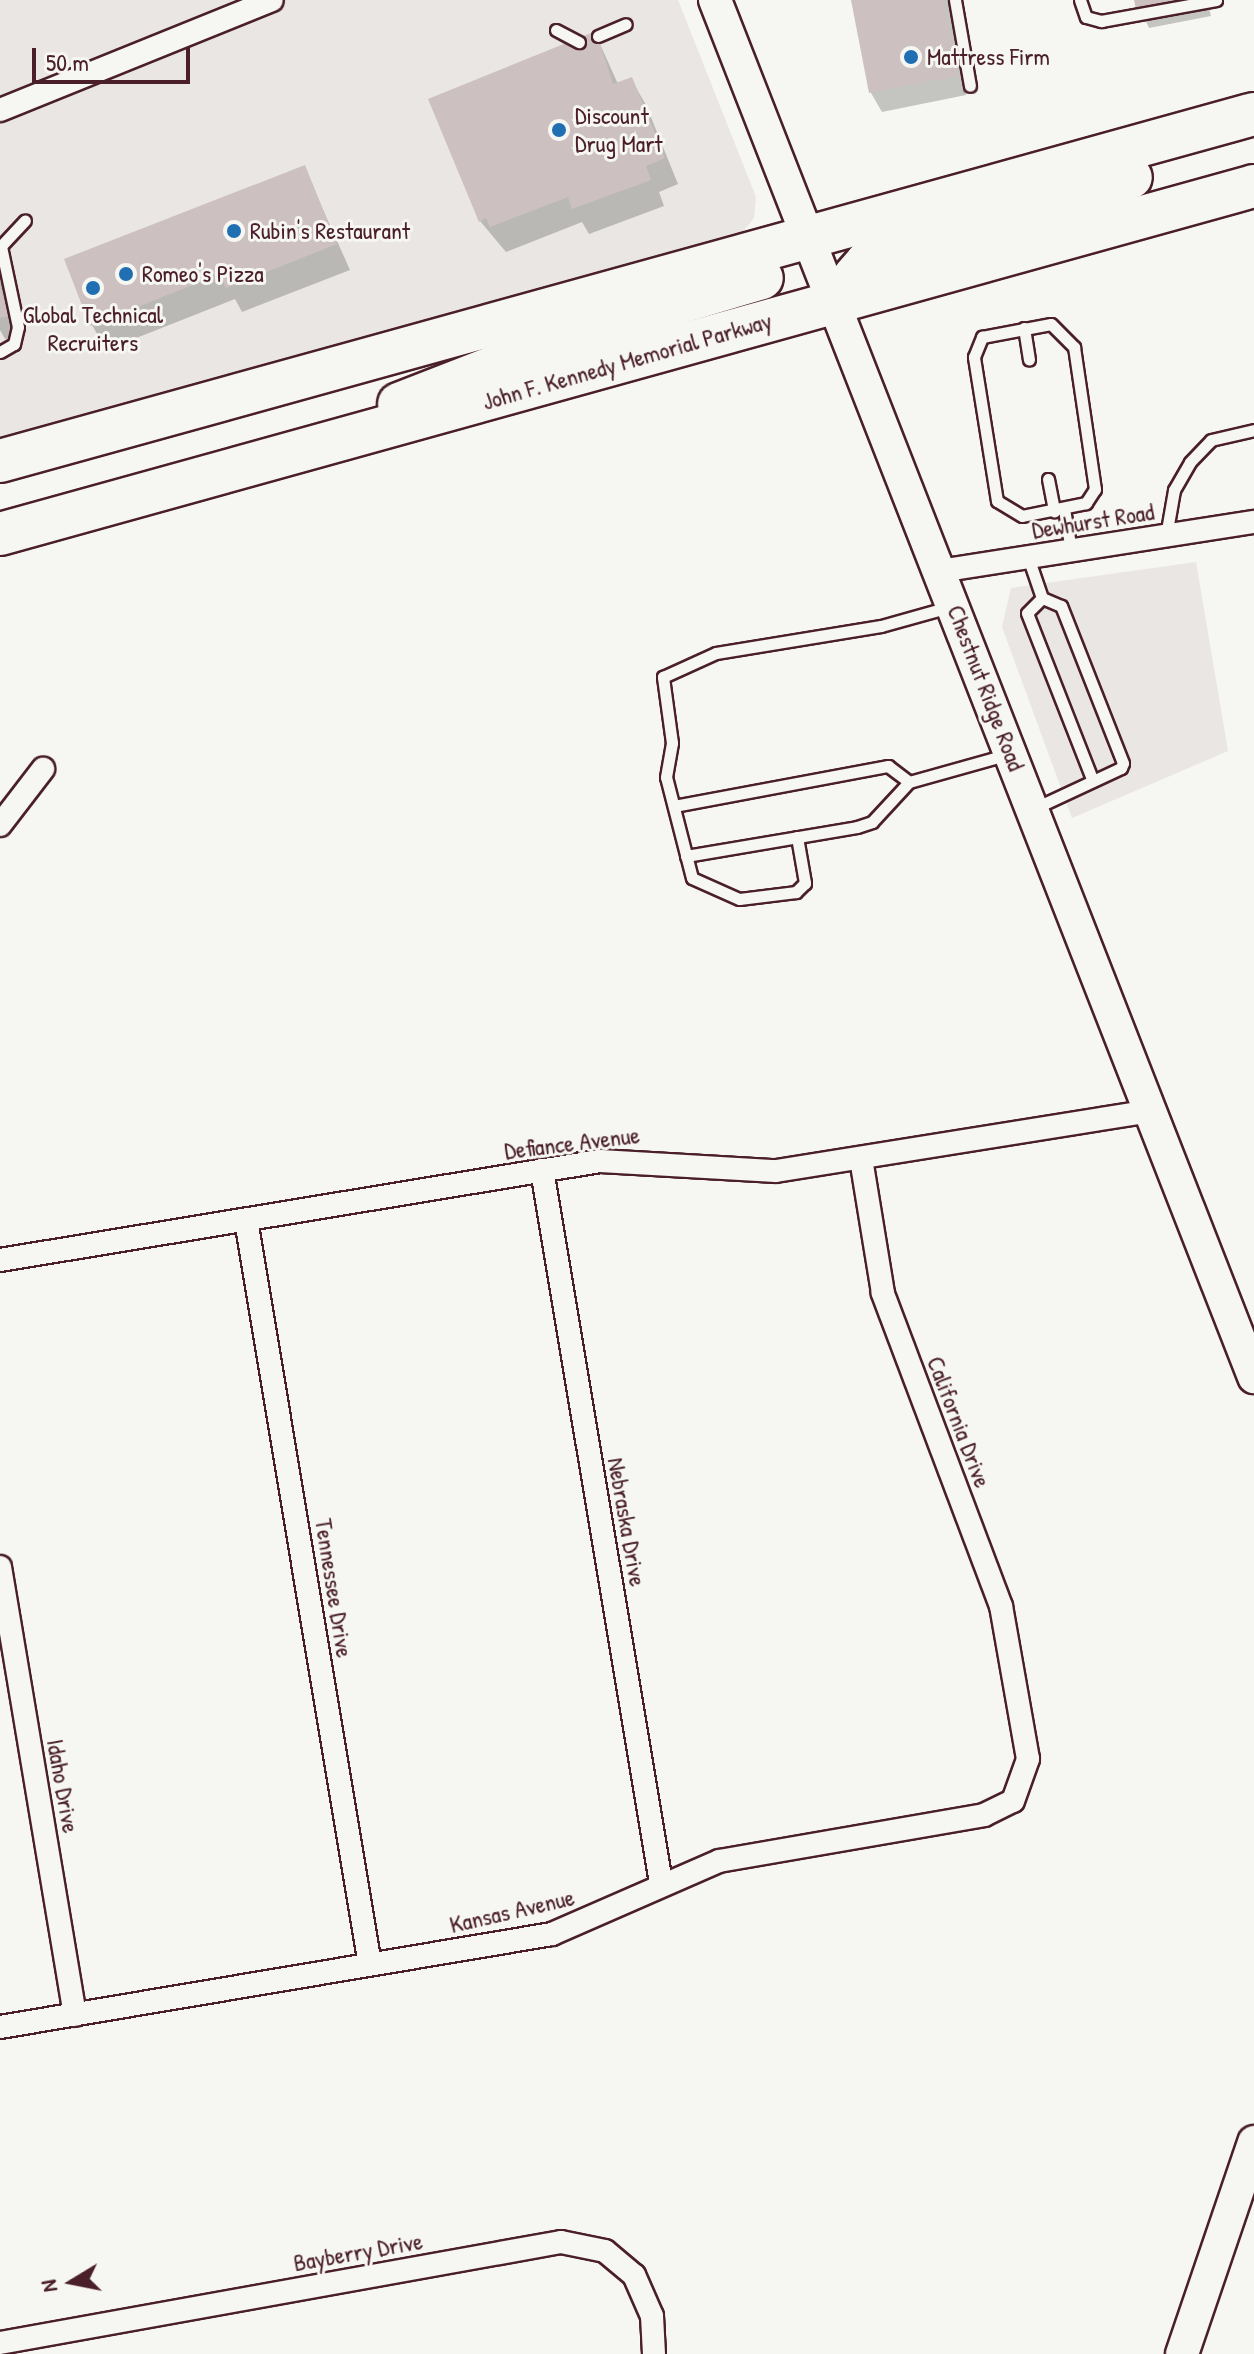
<!DOCTYPE html>
<style>
body{margin:0}
#map{position:relative;width:1254px;height:2354px;overflow:hidden;background:#f6f6f2;font-family:"Patrick Hand",sans-serif}
div>[style]{position:absolute}
.built>*{inset:0;background:#e9e6e3}
.shadow>*{inset:0;background:#0003}
.building>*{inset:0;background:#ccc1c0}
.roads{filter:drop-shadow(2px 0 #4a1f2b) drop-shadow(-2px 0 #4a1f2b) drop-shadow(0 2px #4a1f2b) drop-shadow(0 -2px #4a1f2b)}
.lane>*{height:11px;margin:-5.5px;padding:0 5.5px;transform-origin:5.5px;border-radius:5.5px;background:#f6f6f2}
.street>*{height:22px;margin:-11px;padding:0 11px;transform-origin:11px;border-radius:11px;background:#f6f6f2}
.secondary>*{height:32px;margin:-16px;padding:0 16px;transform-origin:16px;border-radius:16px;background:#f6f6f2}
.highway>*{height:42px;margin:-21px;padding:0 21px;transform-origin:21px;border-radius:21px;background:#f6f6f2}
.dots>*{width:22px;height:22px;translate:-50% -50%;box-sizing:border-box;border:4px solid #f6f6f2;border-radius:50%}
span{translate:-50% -50%;white-space:nowrap;text-align:center;line-height:1.15;-webkit-text-stroke:6px #f6f6f2;paint-order:stroke}
.poi-label{font-size:24px;color:#4a1f2b}
.left{translate:0 -50%;text-align:left}
.street-label{font-size:24px;color:#4a1f2b}
.north{position:absolute;left:32px;top:2242px;width:80px;height:80px;-webkit-text-stroke:6px #f6f6f2;paint-order:stroke;rotate:260deg;font-size:22px;font-weight:700;line-height:32px;text-align:center;color:#4a1f2b}
.north::after{content:'';display:block;margin:auto;width:28px;height:36px;background:#4a1f2b;clip-path:polygon(50% 0,100% 100%,50% 72%,0 100%)}
.scale{position:absolute;left:32px;top:48px;width:158px;height:36px;box-sizing:border-box;border:4px solid #4a1f2b;border-top:0;padding-left:10px;font-size:24px;line-height:28px;white-space:nowrap;color:#4a1f2b;-webkit-text-stroke:6px #f6f6f2;paint-order:stroke}
</style>
<div id="map">
<div class="built">
<div style="clip-path:polygon(0 0,678px 0,756px 197px,754px 218px,740px 235px,0 441px)"></div>
<div style="clip-path:polygon(1196px 562px,1228px 751px,1072px 818px,1002px 627px,1011px 588px)"></div>
</div>
<div class="shadow">
<div style="clip-path:polygon(853px 0,948px 0,966px 95px,882px 112px,871px 93px)"></div>
<div style="clip-path:polygon(1136px 0,1207px 0,1211px 16px,1149px 28px)"></div>
<div style="clip-path:polygon(595px 33px,618px 84px,631px 79px,646px 105px,678px 184px,659px 192px,664px 206px,589px 234px,582px 222px,506px 252px,480px 221px)"></div>
<div style="clip-path:polygon(304px 167px,350px 270px,242px 312px,235px 299px,106px 350px,92px 325px)"></div>
<div style="clip-path:polygon(0 279px,19px 335px,5px 339px,0 330px)"></div>
</div>
<div class="building">
<div style="clip-path:polygon(851px 0,943px 0,957px 76px,869px 93px)"></div>
<div style="clip-path:polygon(1134px 0,1188px 0,1136px 9px)"></div>
<div style="clip-path:polygon(596px 31px,613px 84px,632px 77px,665px 158px,646px 166px,651px 180px,572px 209px,568px 197px,490px 227px,486px 218px,479px 222px,428px 99px)"></div>
<div style="clip-path:polygon(305px 165px,337px 244px,226px 288px,220px 274px,90px 326px,64px 259px)"></div>
<div style="clip-path:polygon(0 286px,9px 316px,0 318px)"></div>
</div>
<div class="roads">
<div class="lane">
<div style="left:955px;top:0;width:87px;rotate:80.1deg"></div>
<div style="left:1080px;top:0;width:18px;rotate:71deg"></div>
<div style="left:1086px;top:17px;width:16px;rotate:15deg"></div>
<div style="left:1101px;top:21px;width:117px;rotate:-10.3deg"></div>
<div style="left:556px;top:30px;width:26px;rotate:28deg"></div>
<div style="left:598px;top:36px;width:30px;rotate:-23deg"></div>
<div style="left:1051px;top:324px;width:33px;rotate:45deg"></div>
<div style="left:1074px;top:347px;width:144px;rotate:81.6deg"></div>
<div style="left:1095px;top:489px;width:17px;rotate:123deg"></div>
<div style="left:1086px;top:503px;width:65px;rotate:168.5deg"></div>
<div style="left:1022px;top:516px;width:29px;rotate:-149deg"></div>
<div style="left:997px;top:501px;width:146px;rotate:-99.1deg"></div>
<div style="left:974px;top:357px;width:22px;rotate:-68deg"></div>
<div style="left:982px;top:337px;width:70px;rotate:-10.7deg"></div>
<div style="left:1024px;top:328px;width:32px;rotate:81deg"></div>
<div style="left:0;top:352px;width:16px;rotate:-30deg"></div>
<div style="left:14px;top:344px;width:17px;rotate:-77deg"></div>
<div style="left:18px;top:327px;width:83px;rotate:-101.9deg"></div>
<div style="left:1px;top:246px;width:35px;rotate:-47deg"></div>
<div style="left:1048px;top:479px;width:33px;rotate:79deg"></div>
<div style="left:1064px;top:509px;width:42px;rotate:80.3deg"></div>
<div style="left:1166px;top:536px;width:47px;rotate:-80.1deg"></div>
<div style="left:1174px;top:490px;width:32px;rotate:-60deg"></div>
<div style="left:1190px;top:462px;width:30px;rotate:-46deg"></div>
<div style="left:1211px;top:440px;width:44px;rotate:-13.1deg"></div>
<div style="left:1028px;top:557px;width:43px;rotate:71.1deg"></div>
<div style="left:674px;top:806px;width:218px;rotate:-10.6deg"></div>
<div style="left:888px;top:766px;width:26px;rotate:37deg"></div>
<div style="left:1033px;top:809px;width:97px;rotate:-25deg"></div>
<div style="left:1121px;top:768px;width:5px;rotate:-68deg"></div>
<div style="left:1123px;top:763px;width:169px;rotate:-111.5deg"></div>
<div style="left:1061px;top:606px;width:21px;rotate:-157deg"></div>
<div style="left:1042px;top:598px;width:21px;rotate:135deg"></div>
<div style="left:1027px;top:613px;width:180px;rotate:68.6deg"></div>
<div style="left:797px;top:837px;width:47px;rotate:80.1deg"></div>
<div style="left:805px;top:883px;width:13px;rotate:135deg"></div>
<div style="left:796px;top:892px;width:57px;rotate:173deg"></div>
<div style="left:739px;top:899px;width:51px;rotate:-155.9deg"></div>
<div style="left:692px;top:878px;width:104px;rotate:-104.4deg"></div>
<div style="left:666px;top:777px;width:35px;rotate:-80deg"></div>
<div style="left:672px;top:743px;width:67px;rotate:-97.8deg"></div>
<div style="left:663px;top:677px;width:58px;rotate:-24.4deg"></div>
<div style="left:716px;top:653px;width:167px;rotate:-9.3deg"></div>
<div style="left:881px;top:626px;width:71px;rotate:-15.6deg"></div>
<div style="left:686px;top:856px;width:173px;rotate:-9.6deg"></div>
<div style="left:857px;top:827px;width:16px;rotate:-18deg"></div>
<div style="left:872px;top:822px;width:54px;rotate:-47.2deg"></div>
<div style="left:909px;top:782px;width:104px;rotate:-15.6deg"></div>
</div>
<div class="street">
<div style="left:0;top:110px;width:293px;rotate:-22deg"></div>
<div style="left:940px;top:571px;width:318px;rotate:-8.9deg"></div>
<div style="left:0;top:825px;width:71px;rotate:-52.5deg"></div>
<div style="left:542px;top:1170px;width:723px;rotate:80.52deg"></div>
<div style="left:246px;top:1220px;width:755px;rotate:80.55deg"></div>
<div style="left:0;top:1260px;width:608px;rotate:-9.37deg"></div>
<div style="left:600px;top:1161px;width:176px;rotate:3.3deg"></div>
<div style="left:776px;top:1171px;width:379px;rotate:-9.1deg"></div>
<div style="left:0;top:1567px;width:454px;rotate:80.5deg"></div>
<div style="left:0;top:2027px;width:560px;rotate:-9.56deg"></div>
<div style="left:552px;top:1934px;width:182px;rotate:-23.6deg"></div>
<div style="left:719px;top:1861px;width:269px;rotate:-9.8deg"></div>
<div style="left:984px;top:1815px;width:32px;rotate:-26deg"></div>
<div style="left:1013px;top:1801px;width:45px;rotate:-70.3deg"></div>
<div style="left:1028px;top:1759px;width:155px;rotate:-100deg"></div>
<div style="left:1001px;top:1606px;width:335px;rotate:-110.7deg"></div>
<div style="left:883px;top:1293px;width:136px;rotate:-99.3deg"></div>
<div style="left:0;top:2343px;width:570px;rotate:-10.21deg"></div>
<div style="left:561px;top:2242px;width:45px;rotate:11.6deg"></div>
<div style="left:605px;top:2251px;width:38px;rotate:40deg"></div>
<div style="left:634px;top:2275px;width:45px;rotate:66.3deg"></div>
<div style="left:652px;top:2316px;width:38px;rotate:87deg"></div>
</div>
<div class="secondary">
<div style="left:715px;top:0;width:1479px;rotate:68.62deg"></div>
<div style="left:1182px;top:2354px;width:224px;rotate:-71.2deg"></div>
</div>
<div class="highway">
<div style="left:854px;top:277px;width:20px;rotate:-49deg"></div>
<div style="left:867px;top:262px;width:277px;rotate:-17.8deg"></div>
<div style="left:399px;top:404px;width:209px;rotate:-21.3deg"></div>
<div style="left:594px;top:328px;width:175px;rotate:-16.6deg"></div>
<div style="left:0;top:461px;width:1301px;rotate:-15.47deg"></div>
<div style="left:0;top:534px;width:1301px;rotate:-15.51deg"></div>
</div>
</div>
<div class="dots">
<div style="left:911px;top:57px;background:#1f6fb2"></div>
<div style="left:559px;top:130px;background:#1f6fb2"></div>
<div style="left:234px;top:231px;background:#1f6fb2"></div>
<div style="left:126px;top:274px;background:#1f6fb2"></div>
<div style="left:93px;top:288px;background:#1f6fb2"></div>
</div>
<div class="poi-label">
<span class="left" style="left:927px;top:57px">Mattress Firm</span>
<span class="left" style="left:575px;top:130px">Discount<br>Drug Mart</span>
<span class="left" style="left:250px;top:231px">Rubin's Restaurant</span>
<span class="left" style="left:142px;top:274px">Romeo's Pizza</span>
<span style="left:93px;top:329px">Global Technical<br>Recruiters</span>
</div>
<div class="street-label">
<span style="left:627px;top:361px;rotate:-16deg">John F. Kennedy Memorial Parkway</span>
<span style="left:1093px;top:521px;rotate:-9deg">Dewhurst Road</span>
<span style="left:986px;top:688px;rotate:69deg">Chestnut Ridge Road</span>
<span style="left:572px;top:1143px;rotate:-7deg">Defiance Avenue</span>
<span style="left:959px;top:1422px;rotate:69deg">California Drive</span>
<span style="left:627px;top:1522px;rotate:80deg">Nebraska Drive</span>
<span style="left:334px;top:1588px;rotate:81deg">Tennessee Drive</span>
<span style="left:63px;top:1786px;rotate:80deg">Idaho Drive</span>
<span style="left:512px;top:1911px;rotate:-13deg">Kansas Avenue</span>
<span style="left:358px;top:2252px;rotate:-10deg">Bayberry Drive</span>
</div>
<div class="north">N</div>
<div class="scale">50 m</div>
</div>
